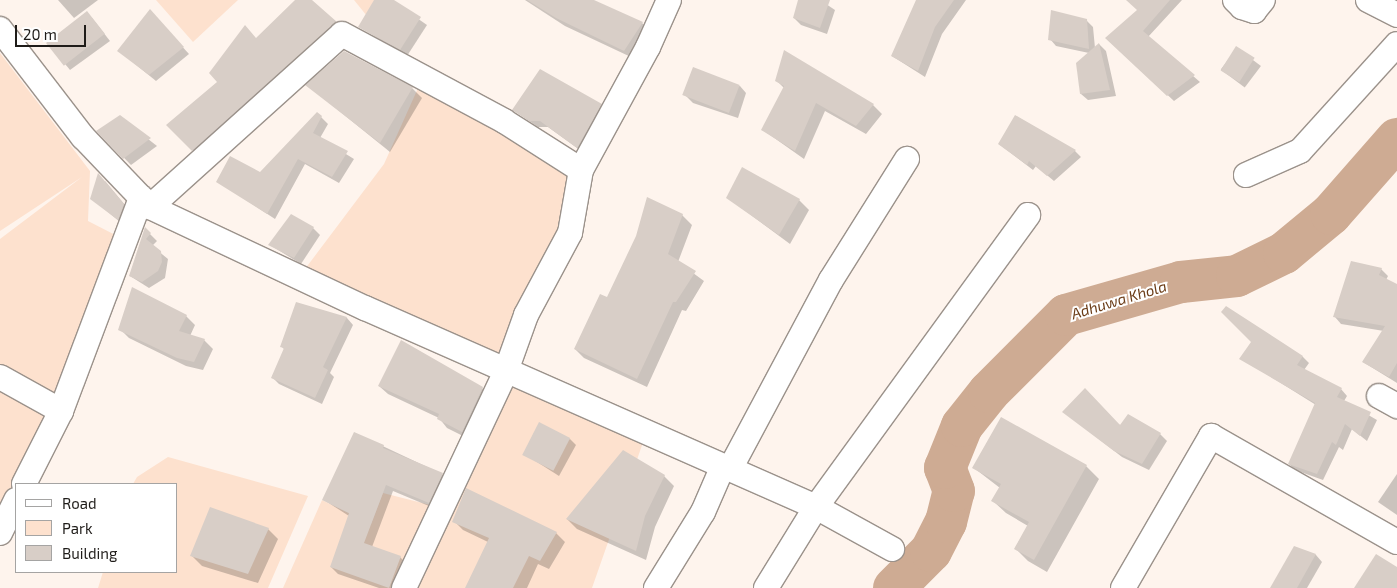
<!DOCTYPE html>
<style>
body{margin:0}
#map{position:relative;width:1397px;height:588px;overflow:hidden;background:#fef4ed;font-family:"Exo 2",sans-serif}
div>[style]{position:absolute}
.green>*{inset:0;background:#fde1ce}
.shadow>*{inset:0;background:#0003;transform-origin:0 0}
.river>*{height:42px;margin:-21px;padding:0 21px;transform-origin:21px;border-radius:21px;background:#ceab93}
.building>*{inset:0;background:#d8cec7;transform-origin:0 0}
.roads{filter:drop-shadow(1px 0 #9b928b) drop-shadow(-1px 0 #9b928b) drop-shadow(0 1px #9b928b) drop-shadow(0 -1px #9b928b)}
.minor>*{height:24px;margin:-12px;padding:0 12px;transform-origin:12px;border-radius:12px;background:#fff}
span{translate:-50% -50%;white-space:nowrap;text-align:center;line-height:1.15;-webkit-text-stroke:4px #fff;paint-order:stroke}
.water-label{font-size:15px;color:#6b3c17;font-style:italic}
.legend{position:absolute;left:15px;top:483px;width:162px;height:90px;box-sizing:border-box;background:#fff;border:1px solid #a5a4a3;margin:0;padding:6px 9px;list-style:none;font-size:15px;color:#1f1c19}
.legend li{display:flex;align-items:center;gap:10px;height:25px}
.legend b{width:25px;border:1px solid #a5a4a3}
.scale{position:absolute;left:15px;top:25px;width:71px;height:22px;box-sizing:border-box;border:2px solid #1f1c19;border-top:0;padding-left:6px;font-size:15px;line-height:18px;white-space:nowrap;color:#1f1c19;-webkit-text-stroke:4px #fff;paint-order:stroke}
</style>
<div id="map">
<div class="green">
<div style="clip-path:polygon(156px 0,238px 0,193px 42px)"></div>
<div style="clip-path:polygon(354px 0,392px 0,371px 21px)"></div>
<div style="clip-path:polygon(0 53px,90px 171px,88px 221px,125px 240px,0 525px,0 239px,82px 177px,0 231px)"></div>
<div style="clip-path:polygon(423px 77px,581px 170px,507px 371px,647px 431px,592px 588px,283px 588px,322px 500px,371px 524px,383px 493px,442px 508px,506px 371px,299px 277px,384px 164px)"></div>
<div style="clip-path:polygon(168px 457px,308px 496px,268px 588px,98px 588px,103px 572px,176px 572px,176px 484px,133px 484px,137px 477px)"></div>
</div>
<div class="shadow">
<div style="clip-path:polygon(58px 0,98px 0,74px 18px)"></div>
<div style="clip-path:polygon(297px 0,310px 0,345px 30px,201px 158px,168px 125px,218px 82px)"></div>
<div style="clip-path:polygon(375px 0,391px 0,427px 25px,407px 56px,360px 27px)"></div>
<div style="clip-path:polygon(525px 0,591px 0,642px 23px,650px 31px,633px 58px,565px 26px)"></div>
<div style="clip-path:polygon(800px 0,820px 0,835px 10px,827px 34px,801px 25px,794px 18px)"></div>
<div style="clip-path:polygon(917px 0,966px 0,942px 34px,925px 77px,892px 56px)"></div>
<div style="clip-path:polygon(1128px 0,1182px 0,1148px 37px,1200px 82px,1174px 101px,1107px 38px,1138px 10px)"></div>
<div style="clip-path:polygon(92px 18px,110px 41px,70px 70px,47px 42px)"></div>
<div style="clip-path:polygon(156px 18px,189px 54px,156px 81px,119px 51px)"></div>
<div style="clip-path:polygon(1086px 20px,1093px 27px,1095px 48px,1099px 44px,1106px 51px,1116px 96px,1088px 100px,1081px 94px,1089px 53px,1056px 46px,1050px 39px)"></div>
<div style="left:1237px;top:48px;width:30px;height:27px;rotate:37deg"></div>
<div style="clip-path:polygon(776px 80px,873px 105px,882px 114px,866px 134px,825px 111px,804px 159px,763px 130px,784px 88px)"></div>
<div style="clip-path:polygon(307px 85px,412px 88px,422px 98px,390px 152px)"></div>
<div style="clip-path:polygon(740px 86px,746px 93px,738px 118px,693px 103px,686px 96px)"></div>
<div style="clip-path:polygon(601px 105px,608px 111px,584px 153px,548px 127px,538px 127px,513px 110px)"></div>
<div style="clip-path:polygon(1016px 116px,1075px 151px,1081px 157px,1054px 181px,1036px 166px,1033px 170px,999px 144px)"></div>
<div style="clip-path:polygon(120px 117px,157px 146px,131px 165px,98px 131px)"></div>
<div style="clip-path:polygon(321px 117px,328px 124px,320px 138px,354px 159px,339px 183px,305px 164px,275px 219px,217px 181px,260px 173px)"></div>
<div style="clip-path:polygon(105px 181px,130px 211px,125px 226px,92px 199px)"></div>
<div style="clip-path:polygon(728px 198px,799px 200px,809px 210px,790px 244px)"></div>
<div style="clip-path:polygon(682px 215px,692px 225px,678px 262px,704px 281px,686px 311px,682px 310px,647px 387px,584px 358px,575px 349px,608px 299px)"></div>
<div style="clip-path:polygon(313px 228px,320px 235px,301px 264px,270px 245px)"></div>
<div style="clip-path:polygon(145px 229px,157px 241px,152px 246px,168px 259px,165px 278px,149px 288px,130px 276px)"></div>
<div style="clip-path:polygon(1381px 269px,1388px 276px,1386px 280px,1397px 285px,1397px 383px,1363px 362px,1384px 331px,1341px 324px,1335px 317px)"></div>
<div style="clip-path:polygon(297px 303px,347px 318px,353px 325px,330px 373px,334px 377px,322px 404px,279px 384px,272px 377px,285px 350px,281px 346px)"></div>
<div style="clip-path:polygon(1226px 307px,1303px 357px,1309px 363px,1304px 370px,1341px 389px,1347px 396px,1344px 401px,1377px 420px,1367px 441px,1352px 429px,1343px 450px,1339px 447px,1323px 480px,1295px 470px,1289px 464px,1316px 405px,1241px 358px,1252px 342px)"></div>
<div style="clip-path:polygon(186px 316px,195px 325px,190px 336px,204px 340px,213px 349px,203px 370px,186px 366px,129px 338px,120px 329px)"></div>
<div style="clip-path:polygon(379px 386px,482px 388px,491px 397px,471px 440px,447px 428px,439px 418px,388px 394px)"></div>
<div style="clip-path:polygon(1064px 412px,1160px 434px,1167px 441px,1149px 470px,1122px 457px)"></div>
<div style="clip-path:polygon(1001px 419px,1086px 466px,1099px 479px,1047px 572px,1028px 561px,1015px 548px,1028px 526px,1006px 513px,993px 501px,1000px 488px,974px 468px)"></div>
<div style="clip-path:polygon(355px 433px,442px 474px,449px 481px,436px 509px,393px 491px,372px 547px,400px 557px,407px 564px,398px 588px,379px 588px,338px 574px,331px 567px,349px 516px,324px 500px)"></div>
<div style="clip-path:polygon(570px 439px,576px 445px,559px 476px,526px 455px)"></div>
<div style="clip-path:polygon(1397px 474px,1397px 515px,1378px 502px)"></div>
<div style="clip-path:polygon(664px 476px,674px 486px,655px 527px,646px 560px,577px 529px,567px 519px)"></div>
<div style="clip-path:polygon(454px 521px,556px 533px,565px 542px,549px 569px,538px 564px,527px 588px,467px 588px,488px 542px,463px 530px)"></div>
<div style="clip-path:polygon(268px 529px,278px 539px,258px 583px,202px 566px,192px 556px)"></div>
<div style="clip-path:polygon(1294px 548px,1316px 555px,1322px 562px,1307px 588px,1271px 588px)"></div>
</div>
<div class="river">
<div style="left:894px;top:588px;width:52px;rotate:-45deg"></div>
<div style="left:931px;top:551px;width:33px;rotate:-63deg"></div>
<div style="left:946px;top:522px;width:32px;rotate:-76deg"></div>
<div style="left:954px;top:491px;width:25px;rotate:-111deg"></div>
<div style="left:945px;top:468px;width:45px;rotate:-68deg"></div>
<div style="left:962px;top:426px;width:43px;rotate:-51.5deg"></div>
<div style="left:989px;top:392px;width:109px;rotate:-45deg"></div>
<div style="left:1066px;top:315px;width:120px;rotate:-16deg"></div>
<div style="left:1181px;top:282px;width:56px;rotate:-6.1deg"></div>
<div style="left:1237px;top:276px;width:52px;rotate:-26.1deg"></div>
<div style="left:1284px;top:253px;width:61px;rotate:-39.7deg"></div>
<div style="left:1331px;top:214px;width:100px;rotate:-48.7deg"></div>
</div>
<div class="building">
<div style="clip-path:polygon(295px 0,312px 0,337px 22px,192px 151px,166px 125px,217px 82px,209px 73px,245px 25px,256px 38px)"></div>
<div style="clip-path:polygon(374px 0,394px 0,421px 17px,400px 50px,358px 27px)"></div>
<div style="clip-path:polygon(527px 0,594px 0,643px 22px,624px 51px,556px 18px)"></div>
<div style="clip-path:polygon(798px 0,830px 0,820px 28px,793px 18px)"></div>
<div style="clip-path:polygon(916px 0,954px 0,935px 27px,918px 71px,891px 56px)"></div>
<div style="clip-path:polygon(1126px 0,1170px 0,1143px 31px,1195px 75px,1167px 96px,1105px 38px,1137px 10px)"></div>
<div style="clip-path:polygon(150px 9px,184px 47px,149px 75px,117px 51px)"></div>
<div style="clip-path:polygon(1051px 10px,1087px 19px,1089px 49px,1048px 40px)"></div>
<div style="left:87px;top:11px;width:29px;height:52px;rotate:52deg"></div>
<div style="clip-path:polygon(1099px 43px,1110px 90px,1080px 94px,1076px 63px)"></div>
<div style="left:1236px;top:46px;width:22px;height:29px;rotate:32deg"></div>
<div style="clip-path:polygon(784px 50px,874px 104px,856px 126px,816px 103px,795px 151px,761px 130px,784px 86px,775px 81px)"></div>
<div style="clip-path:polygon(344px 51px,413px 87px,380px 143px,305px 85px)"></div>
<div style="left:693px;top:67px;width:50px;height:30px;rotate:21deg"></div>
<div style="clip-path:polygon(540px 69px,602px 104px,577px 148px,540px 121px,530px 121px,512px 110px)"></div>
<div style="clip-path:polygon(317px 112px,322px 116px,313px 133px,348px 151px,332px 177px,298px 159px,267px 214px,216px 182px,230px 156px,260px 172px)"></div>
<div style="clip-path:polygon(120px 115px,151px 138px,123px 159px,96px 131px)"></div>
<div style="clip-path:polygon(1015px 115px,1076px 150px,1047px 176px,1029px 161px,1027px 165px,998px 144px)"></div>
<div style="clip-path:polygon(742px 167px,800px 199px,779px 235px,726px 198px)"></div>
<div style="clip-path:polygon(98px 173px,124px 204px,118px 220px,90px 199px)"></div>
<div style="clip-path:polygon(647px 197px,683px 214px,668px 254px,696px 271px,676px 302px,673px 302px,637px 379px,574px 349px,600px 294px,607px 297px,636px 236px)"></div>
<div style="clip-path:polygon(291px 214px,314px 227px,294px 258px,268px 245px)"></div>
<div style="clip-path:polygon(145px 227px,151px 233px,146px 239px,161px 251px,162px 262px,158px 271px,142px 282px,129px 276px)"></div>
<div style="clip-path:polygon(1351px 261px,1382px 268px,1379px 275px,1397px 284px,1397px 363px,1389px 377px,1362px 362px,1385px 326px,1333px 317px)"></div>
<div style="clip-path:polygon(132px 287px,187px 315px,179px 331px,205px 339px,194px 362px,177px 358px,118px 330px)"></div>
<div style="clip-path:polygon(296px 302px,347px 317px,323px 367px,328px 370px,315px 398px,271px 378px,284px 348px,280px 347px)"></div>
<div style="clip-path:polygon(1226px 306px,1303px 356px,1297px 365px,1342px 388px,1337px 397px,1371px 412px,1360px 436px,1345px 424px,1336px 445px,1332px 442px,1317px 474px,1288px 464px,1315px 403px,1239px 359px,1251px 342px,1221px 312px)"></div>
<div style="clip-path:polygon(401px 340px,483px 387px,462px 432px,437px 419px,439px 414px,378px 386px)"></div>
<div style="clip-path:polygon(1085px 388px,1120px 425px,1128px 414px,1161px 433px,1142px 464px,1114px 451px,1062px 412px)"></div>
<div style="clip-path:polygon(1001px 417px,1087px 465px,1034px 560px,1014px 549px,1029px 522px,991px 501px,1001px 484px,972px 468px)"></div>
<div style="left:539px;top:422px;width:35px;height:37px;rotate:27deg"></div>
<div style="clip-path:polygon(354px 432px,384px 445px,383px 448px,443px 473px,429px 503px,386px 485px,364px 543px,401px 556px,389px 588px,330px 567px,349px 513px,322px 500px)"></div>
<div style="clip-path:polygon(623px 450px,665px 475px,645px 516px,636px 551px,566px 519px)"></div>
<div style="clip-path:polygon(466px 488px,557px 532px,540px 561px,529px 556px,513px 588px,465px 588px,489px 538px,452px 522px)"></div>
<div style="clip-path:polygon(210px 507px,269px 528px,248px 574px,190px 556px)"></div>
<div style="clip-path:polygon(1294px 546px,1316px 554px,1297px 588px,1270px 588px)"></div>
<div style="clip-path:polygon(1376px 554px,1397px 567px,1397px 588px,1354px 588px)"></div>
</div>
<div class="roads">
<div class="minor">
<div style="left:1235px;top:0;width:10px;rotate:45deg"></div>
<div style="left:1242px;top:7px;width:13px;rotate:18deg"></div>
<div style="left:1254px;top:11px;width:14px;rotate:-51deg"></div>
<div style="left:1368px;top:0;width:33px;rotate:27deg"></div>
<div style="left:0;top:29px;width:136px;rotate:52.5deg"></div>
<div style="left:83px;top:137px;width:97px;rotate:46.3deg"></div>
<div style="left:150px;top:207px;width:238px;rotate:25.2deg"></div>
<div style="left:365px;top:308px;width:493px;rotate:23.8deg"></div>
<div style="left:816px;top:507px;width:87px;rotate:28.9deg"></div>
<div style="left:1246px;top:175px;width:59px;rotate:-24deg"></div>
<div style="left:1300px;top:151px;width:144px;rotate:-47.8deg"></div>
<div style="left:150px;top:207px;width:258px;rotate:-42deg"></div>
<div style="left:342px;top:34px;width:184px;rotate:28.2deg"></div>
<div style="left:504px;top:121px;width:91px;rotate:32.5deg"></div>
<div style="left:0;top:377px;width:70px;rotate:29.1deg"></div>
<div style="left:1379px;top:396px;width:21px;rotate:29deg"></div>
<div style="left:730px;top:469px;width:214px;rotate:-61.9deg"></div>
<div style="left:831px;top:280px;width:143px;rotate:-57.9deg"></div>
<div style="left:24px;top:484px;width:82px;rotate:-63.1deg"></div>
<div style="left:61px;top:411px;width:228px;rotate:-69.4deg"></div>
<div style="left:0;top:533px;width:37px;rotate:-64deg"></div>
<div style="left:404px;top:588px;width:240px;rotate:-64.8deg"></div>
<div style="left:506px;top:371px;width:59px;rotate:-70.3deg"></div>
<div style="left:526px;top:315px;width:93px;rotate:-61.8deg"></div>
<div style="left:570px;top:233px;width:64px;rotate:-80.1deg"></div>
<div style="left:581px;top:170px;width:140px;rotate:-61.4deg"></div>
<div style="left:648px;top:47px;width:51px;rotate:-65.9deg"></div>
<div style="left:656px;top:588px;width:89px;rotate:-58.3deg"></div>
<div style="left:703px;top:512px;width:50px;rotate:-66.5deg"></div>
<div style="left:766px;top:588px;width:95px;rotate:-58.3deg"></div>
<div style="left:816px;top:507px;width:361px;rotate:-54deg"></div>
<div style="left:1123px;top:588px;width:176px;rotate:-59.9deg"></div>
<div style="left:1211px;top:436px;width:214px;rotate:29.7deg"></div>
</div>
</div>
<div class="water-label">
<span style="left:1119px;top:300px;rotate:-17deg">Adhuwa Khola</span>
</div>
<ul class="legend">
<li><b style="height:6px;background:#fff"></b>Road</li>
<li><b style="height:14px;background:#fde1ce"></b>Park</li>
<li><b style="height:14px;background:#d8cec7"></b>Building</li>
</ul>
<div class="scale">20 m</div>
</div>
